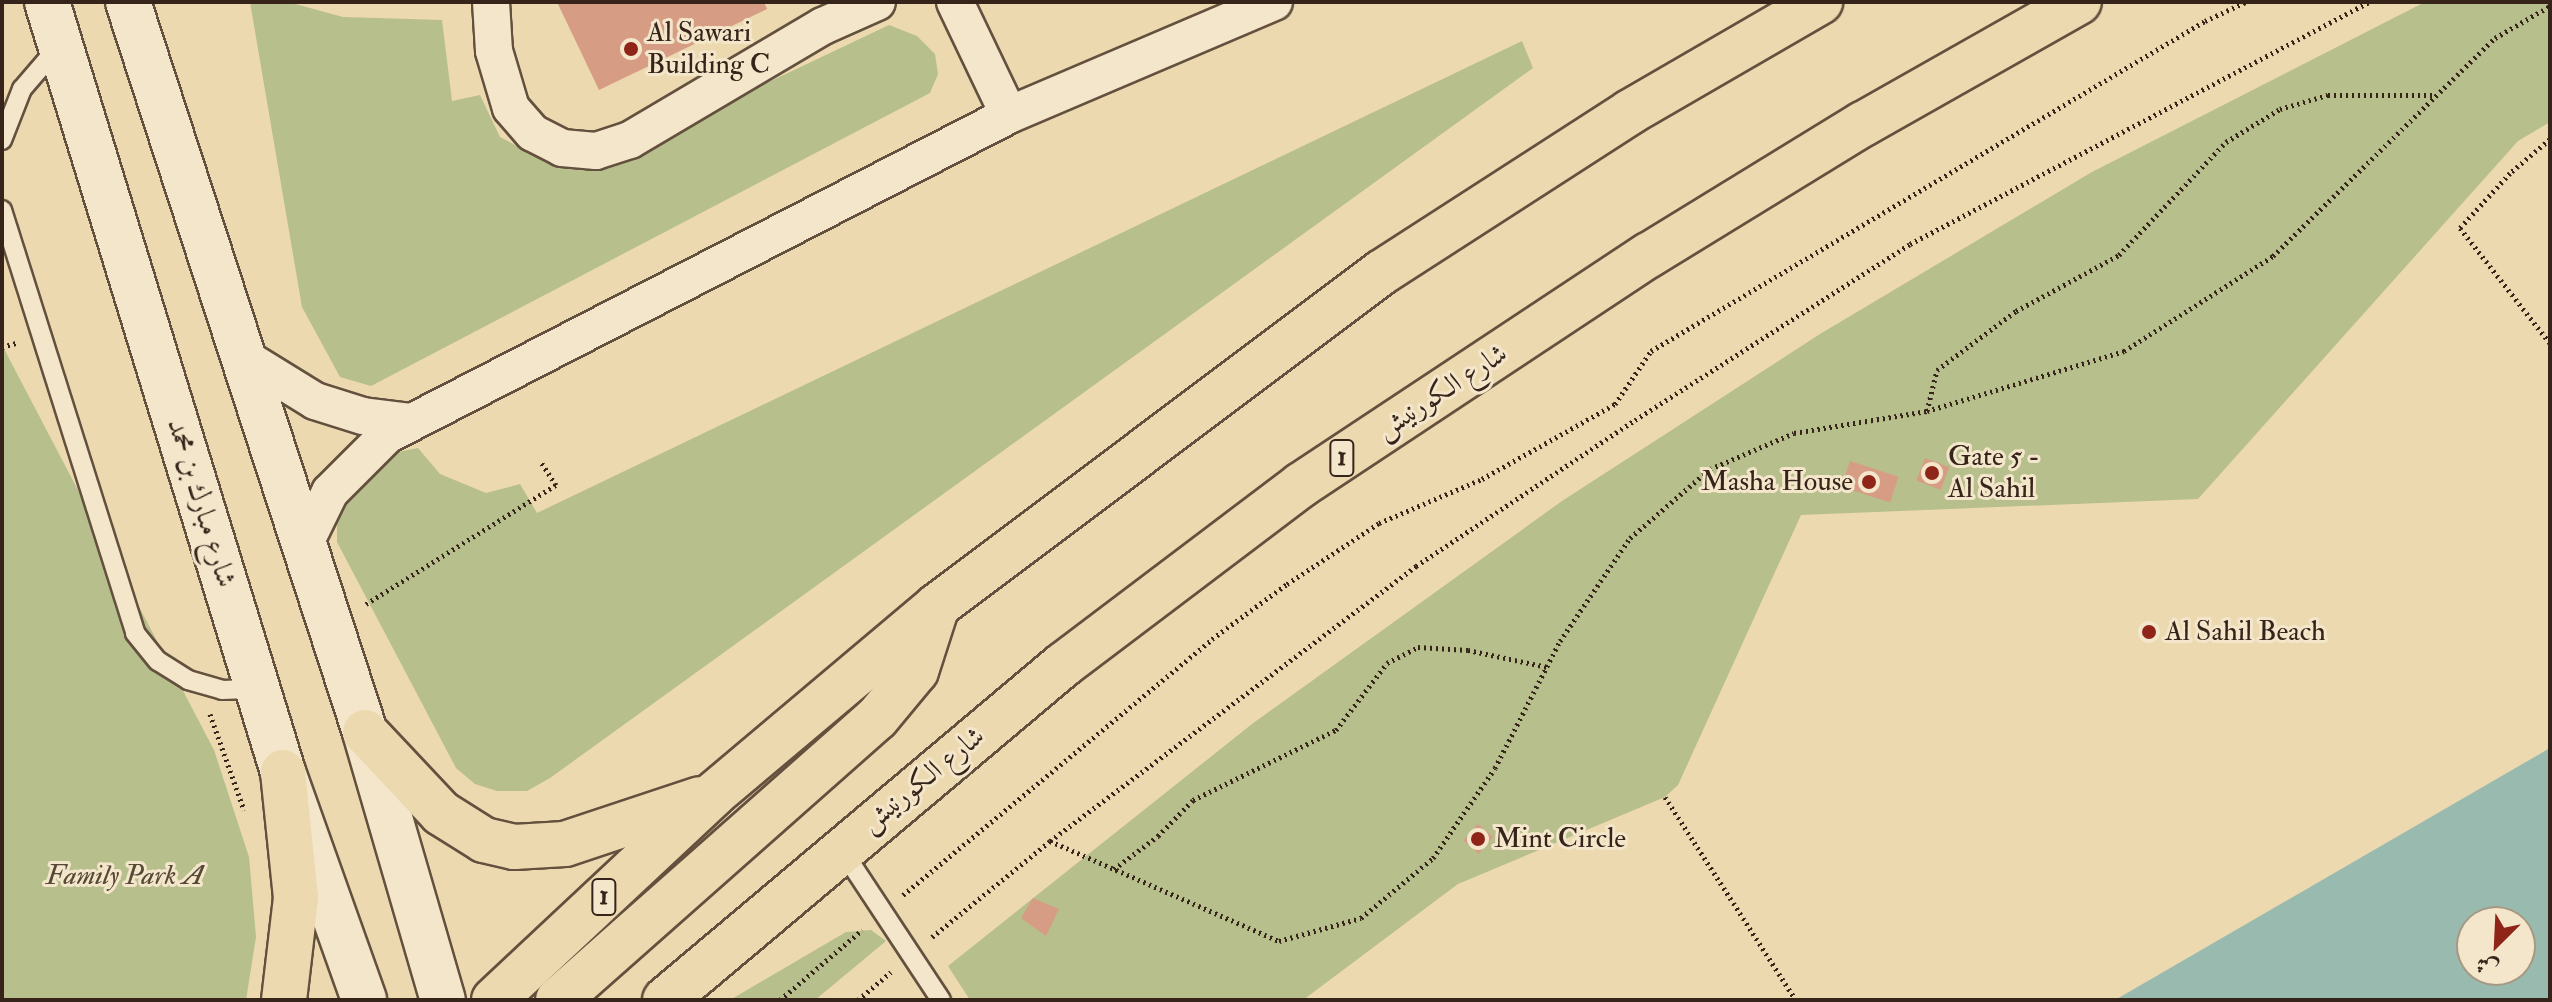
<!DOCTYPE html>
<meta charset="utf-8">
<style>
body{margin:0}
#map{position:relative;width:2552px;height:1002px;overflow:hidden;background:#ecd9af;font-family:"IM FELL Double Pica",Amiri,serif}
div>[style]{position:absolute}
.green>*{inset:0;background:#b7bf8c}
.water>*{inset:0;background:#99baae}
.building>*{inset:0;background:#d69d84;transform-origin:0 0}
.path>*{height:5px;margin-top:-2.5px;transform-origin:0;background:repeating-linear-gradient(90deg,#362319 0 2px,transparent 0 6px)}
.roads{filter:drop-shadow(2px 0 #64503e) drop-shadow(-2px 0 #64503e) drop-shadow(0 2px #64503e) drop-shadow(0 -2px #64503e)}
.service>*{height:18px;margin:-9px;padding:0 9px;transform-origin:9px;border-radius:9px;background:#f3e6cb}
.minor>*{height:36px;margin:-18px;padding:0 18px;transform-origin:18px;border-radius:18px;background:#f3e6cb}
.secondary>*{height:44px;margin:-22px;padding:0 22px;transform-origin:22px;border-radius:22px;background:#f3e6cb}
.trunk>*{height:44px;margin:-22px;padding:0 22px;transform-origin:22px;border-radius:22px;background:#ecd9af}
.dots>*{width:22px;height:22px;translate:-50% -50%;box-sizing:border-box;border:4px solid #f3e6cb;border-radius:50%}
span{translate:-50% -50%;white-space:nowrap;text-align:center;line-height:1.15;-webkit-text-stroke:6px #f3e6cb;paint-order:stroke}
.shield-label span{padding:2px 6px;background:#f3e6cb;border:2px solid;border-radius:6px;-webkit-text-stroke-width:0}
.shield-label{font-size:26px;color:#362319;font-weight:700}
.poi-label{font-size:28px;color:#362319}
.left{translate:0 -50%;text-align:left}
.right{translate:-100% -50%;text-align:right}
.street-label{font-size:28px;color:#362319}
.park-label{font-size:28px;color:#564a36;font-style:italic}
.frame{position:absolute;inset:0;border:4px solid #362319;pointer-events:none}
.north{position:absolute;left:2456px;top:906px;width:80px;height:80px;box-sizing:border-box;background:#f3e6cb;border:2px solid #a79884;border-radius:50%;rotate:204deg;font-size:22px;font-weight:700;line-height:32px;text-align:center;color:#362319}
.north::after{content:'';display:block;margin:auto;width:28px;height:36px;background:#8f2418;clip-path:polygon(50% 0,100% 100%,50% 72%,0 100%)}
</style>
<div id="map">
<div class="green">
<div style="clip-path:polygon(250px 2px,288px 2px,343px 17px,442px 20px,452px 101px,480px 95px,500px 137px,558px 168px,602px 161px,889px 25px,917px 36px,935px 54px,938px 74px,930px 93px,371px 386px,340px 377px,302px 307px)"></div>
<div style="clip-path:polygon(2425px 2px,2550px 2px,2550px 122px,2518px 141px,2198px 499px,1801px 515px,1678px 785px,1665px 797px,1458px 884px,1303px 1000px,970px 1000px,948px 966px,1252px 724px,1562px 501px,1820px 334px,2092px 172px)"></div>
<div style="clip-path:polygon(1522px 41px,1533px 68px,550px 778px,527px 791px,497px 791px,475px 784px,456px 768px,337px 542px,337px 507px,393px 453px,418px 448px,440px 474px,486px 493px,520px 484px,537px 513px)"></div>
<div style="clip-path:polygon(2px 345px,214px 750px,249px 857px,256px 937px,246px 1000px,2px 1000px)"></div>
<div style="clip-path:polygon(871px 930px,886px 941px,815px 1000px,730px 1000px,846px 932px)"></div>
</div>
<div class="water">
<div style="clip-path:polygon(evenodd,2550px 748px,2550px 1000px,2115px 1000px,2550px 748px,2472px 922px,2520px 922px,2520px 970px,2472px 970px,2472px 922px)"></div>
</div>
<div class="building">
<div style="clip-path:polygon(557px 2px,764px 2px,767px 9px,599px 90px)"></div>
<div style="left:1925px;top:458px;width:26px;height:24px;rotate:21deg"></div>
<div style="left:1850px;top:461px;width:51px;height:27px;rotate:18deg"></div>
<div style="left:1478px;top:824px;width:20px;height:22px;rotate:41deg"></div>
<div style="clip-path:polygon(1033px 898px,1059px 909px,1046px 936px,1021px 918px)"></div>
</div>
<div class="path">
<div style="left:2550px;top:139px;width:52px;rotate:139.6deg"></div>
<div style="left:2510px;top:173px;width:74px;rotate:132.3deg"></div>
<div style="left:2460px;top:228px;width:146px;rotate:52deg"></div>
<div style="left:2px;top:347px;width:15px;rotate:-16deg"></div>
<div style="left:1927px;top:411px;width:42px;rotate:-76.3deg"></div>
<div style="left:1937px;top:370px;width:99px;rotate:-36.8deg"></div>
<div style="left:2016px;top:311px;width:117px;rotate:-28.5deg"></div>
<div style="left:2119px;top:255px;width:156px;rotate:-46.6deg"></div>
<div style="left:2226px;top:142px;width:63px;rotate:-31.4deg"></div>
<div style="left:2280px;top:109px;width:50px;rotate:-16.3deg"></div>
<div style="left:2328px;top:95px;width:107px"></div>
<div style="left:366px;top:604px;width:224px;rotate:-32.1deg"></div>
<div style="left:556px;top:485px;width:27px;rotate:-123deg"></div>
<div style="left:210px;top:714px;width:102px;rotate:70.5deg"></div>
<div style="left:1665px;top:797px;width:242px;rotate:57.2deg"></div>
<div style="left:1050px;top:841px;width:250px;rotate:23.6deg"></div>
<div style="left:1279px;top:941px;width:85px;rotate:-15.7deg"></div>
<div style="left:1361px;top:918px;width:94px;rotate:-39.8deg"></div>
<div style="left:1433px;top:858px;width:109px;rotate:-55.4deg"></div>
<div style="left:1495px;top:768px;width:143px;rotate:-62.9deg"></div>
<div style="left:1560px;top:641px;width:125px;rotate:-55.8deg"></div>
<div style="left:1630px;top:538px;width:106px;rotate:-40.8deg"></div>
<div style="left:1710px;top:469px;width:91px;rotate:-23.2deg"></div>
<div style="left:1794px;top:433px;width:135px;rotate:-9.4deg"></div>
<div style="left:1927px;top:411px;width:206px;rotate:-16.9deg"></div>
<div style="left:2124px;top:351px;width:177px;rotate:-32.5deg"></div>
<div style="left:2273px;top:256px;width:311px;rotate:-44.5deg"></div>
<div style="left:2495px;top:38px;width:64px;rotate:-30.2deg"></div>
<div style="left:1114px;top:869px;width:55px;rotate:-36.9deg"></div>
<div style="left:1158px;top:836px;width:50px;rotate:-45.8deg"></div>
<div style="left:1193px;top:800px;width:159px;rotate:-26.1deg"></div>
<div style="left:1336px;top:730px;width:84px;rotate:-52.7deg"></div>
<div style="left:1387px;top:663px;width:35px;rotate:-27deg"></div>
<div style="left:1418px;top:647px;width:50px;rotate:3.4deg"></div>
<div style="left:1468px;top:650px;width:81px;rotate:12.1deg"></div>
<div style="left:903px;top:895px;width:401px;rotate:-39.6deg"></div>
<div style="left:1212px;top:639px;width:93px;rotate:-36.3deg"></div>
<div style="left:1287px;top:584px;width:110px;rotate:-33.5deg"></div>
<div style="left:1379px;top:523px;width:112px;rotate:-23.1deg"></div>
<div style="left:1482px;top:479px;width:153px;rotate:-29.4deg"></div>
<div style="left:1615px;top:404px;width:64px;rotate:-55.8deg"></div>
<div style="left:1651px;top:351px;width:645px;rotate:-30.78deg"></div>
<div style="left:2205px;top:21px;width:45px;rotate:-24.9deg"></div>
<div style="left:932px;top:937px;width:152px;rotate:-39.1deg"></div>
<div style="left:1050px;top:841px;width:458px;rotate:-36.9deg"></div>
<div style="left:1416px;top:566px;width:263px;rotate:-33.7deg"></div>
<div style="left:1635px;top:420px;width:326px;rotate:-32.6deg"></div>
<div style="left:1910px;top:244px;width:519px;rotate:-27.8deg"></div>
<div style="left:780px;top:1000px;width:108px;rotate:-40.5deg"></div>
<div style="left:858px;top:1000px;width:43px;rotate:-40.3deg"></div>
</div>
<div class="roads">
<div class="service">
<div style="left:2px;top:140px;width:55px;rotate:-68.6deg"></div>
<div style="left:22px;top:89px;width:57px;rotate:-49.3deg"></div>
<div style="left:2px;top:210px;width:443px;rotate:72.5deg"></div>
<div style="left:135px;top:633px;width:36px;rotate:51deg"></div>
<div style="left:158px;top:661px;width:36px;rotate:32deg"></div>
<div style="left:188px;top:680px;width:35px;rotate:16deg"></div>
<div style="left:222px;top:690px;width:34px;rotate:-2deg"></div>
<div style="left:842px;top:850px;width:180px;rotate:56.6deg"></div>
</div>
<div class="minor">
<div style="left:491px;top:2px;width:49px;rotate:86.5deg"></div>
<div style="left:494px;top:51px;width:59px;rotate:73.4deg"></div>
<div style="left:511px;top:108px;width:33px;rotate:49deg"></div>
<div style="left:533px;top:133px;width:33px;rotate:27deg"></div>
<div style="left:562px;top:148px;width:34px;rotate:5deg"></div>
<div style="left:596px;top:151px;width:36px;rotate:-18deg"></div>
<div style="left:630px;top:140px;width:224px;rotate:-30.6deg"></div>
<div style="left:823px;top:26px;width:59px;rotate:-24deg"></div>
<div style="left:955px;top:2px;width:125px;rotate:64.5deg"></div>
<div style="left:247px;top:359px;width:80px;rotate:31.7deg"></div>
<div style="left:315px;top:401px;width:50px;rotate:17.4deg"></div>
<div style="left:363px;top:416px;width:47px;rotate:7.3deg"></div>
<div style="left:305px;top:543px;width:57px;rotate:-63.9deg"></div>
<div style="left:330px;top:492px;width:81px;rotate:-45deg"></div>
<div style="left:387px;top:435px;width:699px;rotate:-27.22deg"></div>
<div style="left:1009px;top:115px;width:288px;rotate:-23.1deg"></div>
</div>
<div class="secondary">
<div style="left:47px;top:2px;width:805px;rotate:72.96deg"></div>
<div style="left:283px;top:772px;width:242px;rotate:70.4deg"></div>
<div style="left:128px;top:2px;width:768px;rotate:72.01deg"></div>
<div style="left:365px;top:732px;width:279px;rotate:73.8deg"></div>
</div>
<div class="trunk">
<div style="left:365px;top:732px;width:111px;rotate:46.8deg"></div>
<div style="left:441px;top:813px;width:51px;rotate:32.1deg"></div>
<div style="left:484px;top:840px;width:31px;rotate:13deg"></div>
<div style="left:514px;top:847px;width:51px;rotate:-3.4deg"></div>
<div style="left:565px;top:844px;width:142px;rotate:-18.4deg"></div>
<div style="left:283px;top:772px;width:127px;rotate:84.1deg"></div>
<div style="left:296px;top:898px;width:103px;rotate:96.7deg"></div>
<div style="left:494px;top:1000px;width:301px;rotate:-43.1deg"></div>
<div style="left:714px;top:794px;width:292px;rotate:-40.1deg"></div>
<div style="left:937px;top:606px;width:556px;rotate:-36.89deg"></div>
<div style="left:1382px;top:272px;width:295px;rotate:-32.8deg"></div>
<div style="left:1630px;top:112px;width:220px;rotate:-30.1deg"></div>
<div style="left:558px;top:1000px;width:426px;rotate:-41.5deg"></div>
<div style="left:877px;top:718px;width:61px;rotate:-50.3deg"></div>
<div style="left:916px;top:671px;width:68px;rotate:-72.1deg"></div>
<div style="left:665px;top:1000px;width:520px;rotate:-40.09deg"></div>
<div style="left:1063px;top:665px;width:298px;rotate:-37.1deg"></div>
<div style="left:1301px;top:485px;width:417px;rotate:-33.5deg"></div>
<div style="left:1649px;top:255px;width:251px;rotate:-31.5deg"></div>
<div style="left:1863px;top:124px;width:248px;rotate:-29.5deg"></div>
</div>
</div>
<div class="dots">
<div style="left:631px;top:49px;background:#8f2418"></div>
<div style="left:1932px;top:473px;background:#8f2418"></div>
<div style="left:1869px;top:482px;background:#8f2418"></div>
<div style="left:2149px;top:632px;background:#8f2418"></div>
<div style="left:1478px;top:839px;background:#8f2418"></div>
</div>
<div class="shield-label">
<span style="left:1342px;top:458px">1</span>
<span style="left:604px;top:897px">1</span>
</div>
<div class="poi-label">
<span class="left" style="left:647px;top:49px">Al Sawari<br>Building C</span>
<span class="left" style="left:1948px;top:473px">Gate 5 -<br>Al Sahil</span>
<span class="right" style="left:1853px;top:482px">Masha House</span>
<span class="left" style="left:2165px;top:632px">Al Sahil Beach</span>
<span class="left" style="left:1494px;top:839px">Mint Circle</span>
</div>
<div class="street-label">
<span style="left:1442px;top:392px;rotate:-33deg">شارع الكورنيش</span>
<span style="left:201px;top:503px;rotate:73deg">شارع مبارك بن محمد</span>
<span style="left:923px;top:780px;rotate:-39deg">شارع الكورنيش</span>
</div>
<div class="park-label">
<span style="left:125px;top:876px">Family Park A</span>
</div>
<div class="frame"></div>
<div class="north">ش</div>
</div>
